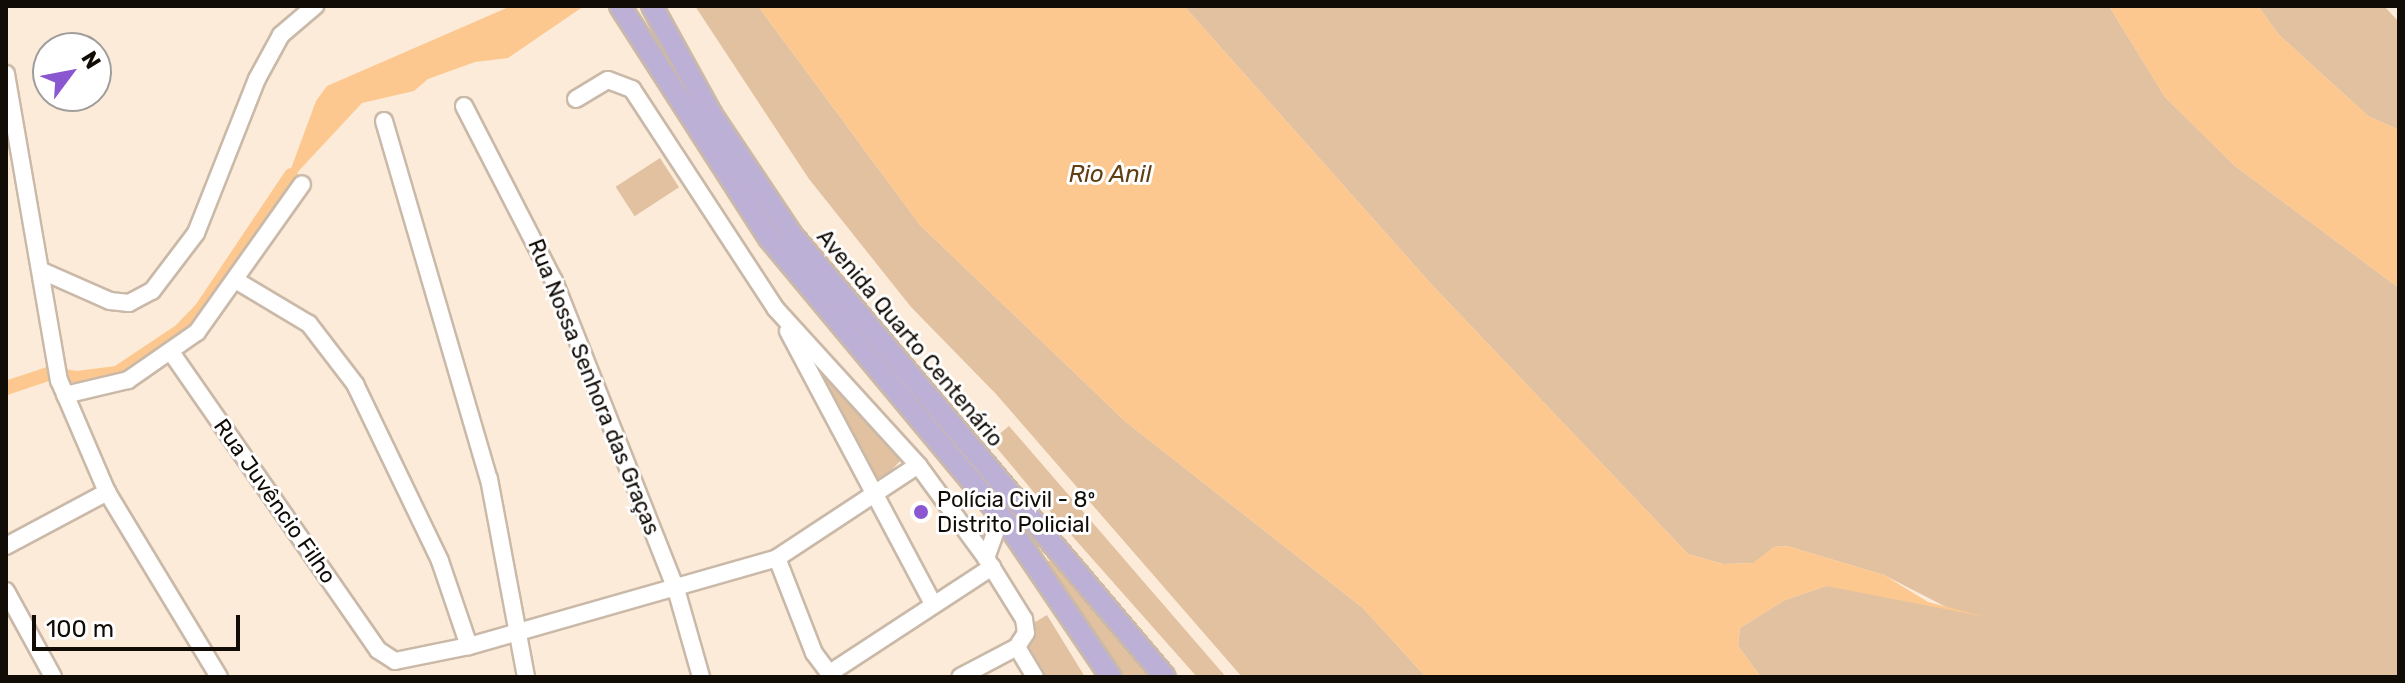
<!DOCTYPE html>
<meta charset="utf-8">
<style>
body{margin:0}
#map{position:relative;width:2405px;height:683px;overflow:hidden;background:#fcebd9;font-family:Rubik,sans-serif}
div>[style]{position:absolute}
.green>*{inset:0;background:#e1c1a0;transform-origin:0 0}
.water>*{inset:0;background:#fdc88f}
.canal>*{height:14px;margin:-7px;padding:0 7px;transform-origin:7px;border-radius:7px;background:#fdc88f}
.roads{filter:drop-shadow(2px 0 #cab9a8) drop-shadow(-2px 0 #cab9a8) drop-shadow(0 2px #cab9a8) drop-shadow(0 -2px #cab9a8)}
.minor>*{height:16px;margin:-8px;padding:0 8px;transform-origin:8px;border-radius:8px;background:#fff}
.major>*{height:20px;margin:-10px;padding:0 10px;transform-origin:10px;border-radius:10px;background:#bdb0d6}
.dots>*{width:22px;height:22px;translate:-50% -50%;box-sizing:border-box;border:4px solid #fff;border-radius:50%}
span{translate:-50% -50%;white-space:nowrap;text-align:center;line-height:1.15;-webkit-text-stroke:6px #fff;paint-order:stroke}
.street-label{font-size:22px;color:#120c07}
.poi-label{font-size:22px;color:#120c07}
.left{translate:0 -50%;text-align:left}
.water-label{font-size:24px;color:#613e13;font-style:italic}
.frame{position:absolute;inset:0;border:8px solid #120c07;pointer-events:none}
.north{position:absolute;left:32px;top:32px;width:80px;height:80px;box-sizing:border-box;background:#fff;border:2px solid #a09e9c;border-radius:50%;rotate:58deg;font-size:22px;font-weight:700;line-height:32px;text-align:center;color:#120c07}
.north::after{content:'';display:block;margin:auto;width:28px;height:36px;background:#8a57d0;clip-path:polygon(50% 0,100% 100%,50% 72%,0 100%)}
.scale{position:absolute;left:32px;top:615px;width:208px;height:36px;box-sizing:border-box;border:4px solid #120c07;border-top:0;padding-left:10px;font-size:24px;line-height:28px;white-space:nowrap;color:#120c07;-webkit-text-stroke:6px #fff;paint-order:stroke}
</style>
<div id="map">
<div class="green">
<div style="clip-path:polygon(695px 6px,758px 6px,920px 225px,1126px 422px,1363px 608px,1426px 677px,1242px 677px,996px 394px,911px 307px,809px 179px)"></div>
<div style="clip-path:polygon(1184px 6px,2109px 6px,2165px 97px,2235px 166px,2399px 288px,2399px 677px,1761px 677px,1738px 646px,1740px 628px,1785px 600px,1826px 586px,1846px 586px,1948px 608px,1884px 575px,1787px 546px,1774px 547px,1754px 563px,1723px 564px,1688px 554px,1432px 285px)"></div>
<div style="clip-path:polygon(2258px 6px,2384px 6px,2399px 22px,2399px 130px,2368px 116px,2279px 35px)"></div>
<div style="left:660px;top:158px;width:35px;height:53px;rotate:57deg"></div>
<div style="clip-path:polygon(808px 352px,903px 458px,879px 483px)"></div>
<div style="clip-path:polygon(1009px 426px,1226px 677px,1197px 677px,1042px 502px,991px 441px)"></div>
<div style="clip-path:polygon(1055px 560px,1153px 677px,1121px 677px,1046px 561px)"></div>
<div style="clip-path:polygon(1047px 615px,1085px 677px,1044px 677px,1029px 651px,1032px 624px)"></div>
</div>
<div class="water">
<div style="clip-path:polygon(511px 6px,584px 6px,508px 58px,475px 62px,428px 79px,414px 91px,362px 103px,294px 176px,289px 174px,316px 101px,327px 86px)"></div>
<div style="clip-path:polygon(758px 6px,1184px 6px,1432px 285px,1688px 554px,1723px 564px,1753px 563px,1774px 547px,1787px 546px,1884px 575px,1928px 602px,1986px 617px,1826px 586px,1785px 600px,1740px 628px,1738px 646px,1761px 677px,1426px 677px,1363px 608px,1126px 422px,920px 225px)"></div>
<div style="clip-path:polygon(2109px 6px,2258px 6px,2279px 35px,2368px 116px,2399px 130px,2399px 288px,2235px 166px,2165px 97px)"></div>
</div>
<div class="canal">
<div style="left:6px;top:388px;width:44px;rotate:-18.4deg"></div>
<div style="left:48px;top:374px;width:29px;rotate:8deg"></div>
<div style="left:77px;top:378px;width:40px;rotate:-7.1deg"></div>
<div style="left:117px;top:373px;width:76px;rotate:-33.7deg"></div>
<div style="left:180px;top:331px;width:32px;rotate:-46deg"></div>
<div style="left:202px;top:308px;width:160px;rotate:-56.2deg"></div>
</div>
<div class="roads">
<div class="minor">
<div style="left:6px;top:74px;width:311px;rotate:80.2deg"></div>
<div style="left:59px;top:380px;width:122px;rotate:66.8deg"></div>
<div style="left:107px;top:492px;width:216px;rotate:58.8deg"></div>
<div style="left:576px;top:99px;width:37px;rotate:-31deg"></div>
<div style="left:608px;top:80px;width:26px;rotate:21deg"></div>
<div style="left:632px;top:89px;width:263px;rotate:56.8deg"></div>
<div style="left:776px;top:309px;width:211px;rotate:47.7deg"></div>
<div style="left:918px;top:465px;width:115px;rotate:53.8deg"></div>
<div style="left:986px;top:558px;width:72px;rotate:58.1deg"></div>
<div style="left:1024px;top:619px;width:14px;rotate:82deg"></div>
<div style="left:1026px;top:633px;width:17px;rotate:123deg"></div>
<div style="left:1017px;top:647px;width:64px;rotate:152.2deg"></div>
<div style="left:464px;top:106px;width:197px;rotate:62.8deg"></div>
<div style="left:554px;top:281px;width:331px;rotate:68.4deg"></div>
<div style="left:676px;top:589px;width:91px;rotate:74.1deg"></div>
<div style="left:384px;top:121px;width:373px;rotate:73.7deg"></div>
<div style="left:489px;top:479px;width:201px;rotate:79.4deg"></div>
<div style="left:42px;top:271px;width:74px;rotate:23.8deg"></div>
<div style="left:110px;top:301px;width:19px;rotate:6deg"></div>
<div style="left:129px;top:303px;width:26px;rotate:-28deg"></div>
<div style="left:152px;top:291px;width:73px;rotate:-52.8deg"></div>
<div style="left:196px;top:233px;width:166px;rotate:-68.4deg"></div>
<div style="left:257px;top:79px;width:50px;rotate:-61.4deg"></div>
<div style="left:281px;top:35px;width:45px;rotate:-40.5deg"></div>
<div style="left:237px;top:281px;width:84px;rotate:30.8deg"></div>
<div style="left:309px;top:324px;width:76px;rotate:52.5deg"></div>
<div style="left:355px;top:384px;width:196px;rotate:64.3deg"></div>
<div style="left:440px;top:561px;width:90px;rotate:71.2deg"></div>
<div style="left:788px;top:331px;width:307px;rotate:62deg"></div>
<div style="left:171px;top:352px;width:363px;rotate:55.2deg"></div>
<div style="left:378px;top:650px;width:20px;rotate:33deg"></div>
<div style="left:395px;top:661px;width:76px;rotate:-11.5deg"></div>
<div style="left:469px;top:646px;width:320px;rotate:-15.9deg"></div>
<div style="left:777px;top:558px;width:169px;rotate:-33.4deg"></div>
<div style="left:65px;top:395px;width:65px;rotate:-13.4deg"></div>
<div style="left:128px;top:380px;width:84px;rotate:-34.8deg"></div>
<div style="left:197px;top:332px;width:181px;rotate:-54.6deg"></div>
<div style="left:6px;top:546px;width:115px;rotate:-28.1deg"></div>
<div style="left:777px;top:558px;width:102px;rotate:68.7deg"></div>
<div style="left:814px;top:653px;width:30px;rotate:53deg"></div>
<div style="left:986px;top:558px;width:30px;rotate:-70deg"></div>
<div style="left:996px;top:530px;width:21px;rotate:-93deg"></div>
<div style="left:6px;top:591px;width:98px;rotate:61.3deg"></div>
<div style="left:1017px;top:647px;width:35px;rotate:59deg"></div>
<div style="left:830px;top:673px;width:194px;rotate:-33.2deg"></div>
</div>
<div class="major">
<div style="left:620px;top:6px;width:276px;rotate:57.3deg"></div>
<div style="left:769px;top:238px;width:370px;rotate:50.2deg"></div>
<div style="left:1006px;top:522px;width:187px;rotate:55.9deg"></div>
<div style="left:652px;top:6px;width:124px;rotate:61.2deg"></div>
<div style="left:712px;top:115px;width:144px;rotate:56.3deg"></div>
<div style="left:792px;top:235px;width:578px;rotate:49.84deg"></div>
</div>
</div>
<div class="dots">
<div style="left:921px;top:512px;background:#8a57d0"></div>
</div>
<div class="street-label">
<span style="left:910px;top:338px;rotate:50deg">Avenida Quarto Centenário</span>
<span style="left:594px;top:387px;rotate:68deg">Rua Nossa Senhora das Graças</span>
<span style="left:275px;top:501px;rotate:55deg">Rua Juvêncio Filho</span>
</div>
<div class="poi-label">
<span class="left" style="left:937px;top:512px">Polícia Civil - 8º<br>Distrito Policial</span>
</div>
<div class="water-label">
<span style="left:1110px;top:175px">Rio Anil</span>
</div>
<div class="frame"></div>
<div class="north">N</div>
<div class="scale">100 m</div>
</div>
